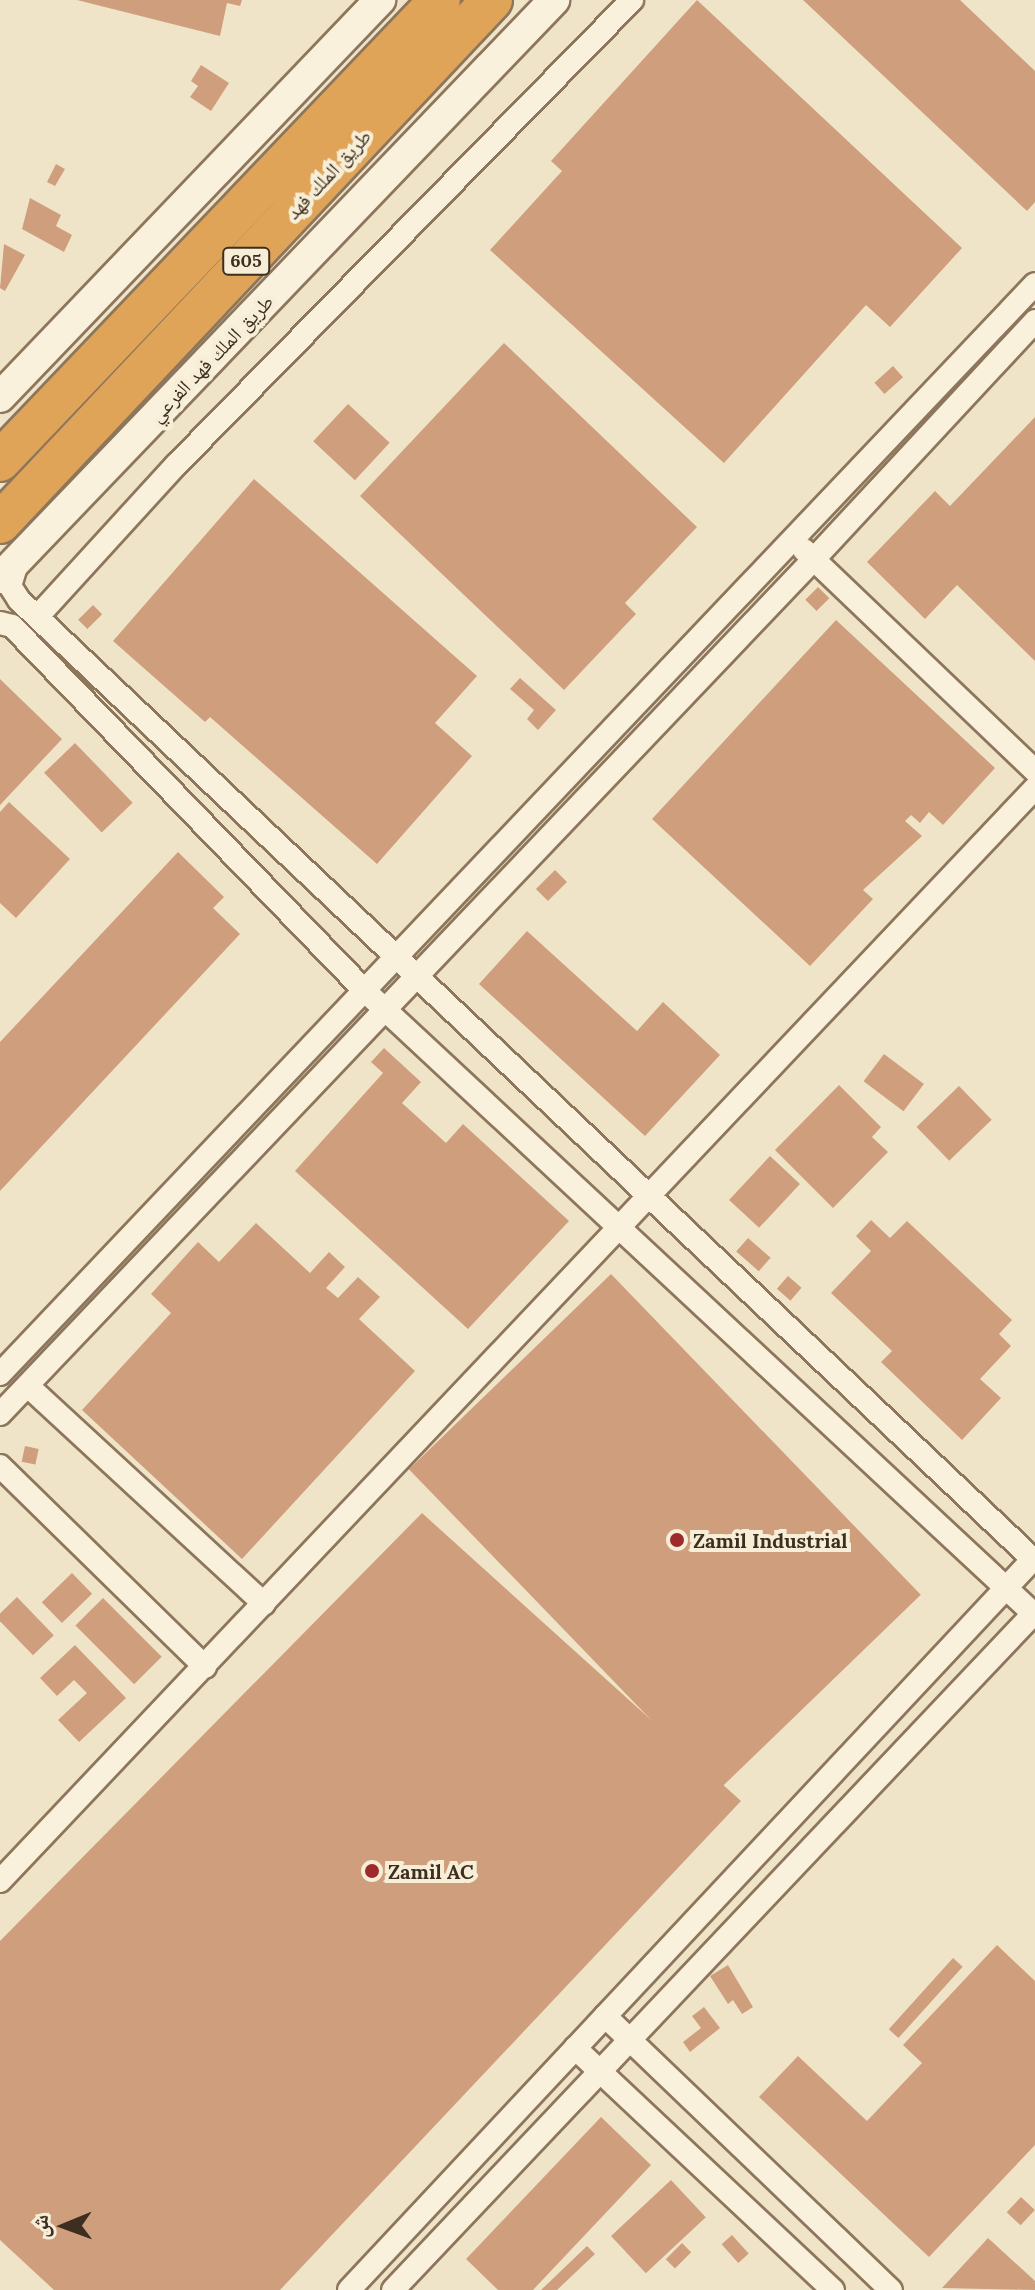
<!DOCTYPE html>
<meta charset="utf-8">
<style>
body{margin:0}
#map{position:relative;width:1035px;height:2290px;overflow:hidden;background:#f0e4c8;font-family:Lora,"Noto Naskh Arabic",serif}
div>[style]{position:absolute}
.building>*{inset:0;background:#cf9f7d;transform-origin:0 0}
.roads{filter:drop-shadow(2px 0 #8d765c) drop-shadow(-2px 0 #8d765c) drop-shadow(0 2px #8d765c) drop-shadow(0 -2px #8d765c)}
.street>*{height:22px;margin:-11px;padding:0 11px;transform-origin:11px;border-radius:11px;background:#faf1dc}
.secondary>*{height:30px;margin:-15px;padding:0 15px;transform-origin:15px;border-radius:15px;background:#faf1dc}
.highway>*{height:40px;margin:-20px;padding:0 20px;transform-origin:20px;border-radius:20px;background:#e0a458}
.dots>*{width:22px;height:22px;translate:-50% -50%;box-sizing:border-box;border:4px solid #f7eed8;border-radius:50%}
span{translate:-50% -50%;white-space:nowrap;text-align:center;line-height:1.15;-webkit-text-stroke:8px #f7eed8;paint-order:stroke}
.shield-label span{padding:2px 6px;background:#f7eed8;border:2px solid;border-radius:6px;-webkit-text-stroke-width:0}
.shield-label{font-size:18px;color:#3d2e20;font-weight:700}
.street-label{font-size:20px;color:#3d2e20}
.poi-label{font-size:20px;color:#3d2e20;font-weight:700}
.left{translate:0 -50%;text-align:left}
.north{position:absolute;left:24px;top:2186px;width:80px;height:80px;-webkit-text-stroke:6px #f7eed8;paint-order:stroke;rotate:269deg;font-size:22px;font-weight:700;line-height:32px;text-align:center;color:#3d2e20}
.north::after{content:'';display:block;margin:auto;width:28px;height:36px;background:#3d2e20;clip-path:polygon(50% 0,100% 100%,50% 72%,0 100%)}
</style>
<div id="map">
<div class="building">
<div style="clip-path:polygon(77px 0,242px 0,240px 6px,227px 3px,220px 36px)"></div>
<div style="clip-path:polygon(697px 0,962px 248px,890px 327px,866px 305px,724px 463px,490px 250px,562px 171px,551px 161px)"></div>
<div style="clip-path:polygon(803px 0,960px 0,1035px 71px,1035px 202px,1027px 211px)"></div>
<div style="clip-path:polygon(201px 65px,229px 83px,211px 111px,190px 97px,198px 86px,191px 81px)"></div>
<div style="clip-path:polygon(56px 164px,65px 169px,55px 186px,47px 182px)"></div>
<div style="clip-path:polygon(30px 198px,61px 215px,56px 226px,72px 235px,64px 252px,22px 229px)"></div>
<div style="clip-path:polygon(4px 244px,25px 255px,5px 291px,0 288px)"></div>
<div style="clip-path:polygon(504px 343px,697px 527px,625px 603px,636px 614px,564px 690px,360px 496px)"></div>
<div style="left:893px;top:366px;width:15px;height:25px;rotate:48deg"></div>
<div style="left:348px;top:404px;width:57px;height:51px;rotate:43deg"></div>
<div style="clip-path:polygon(1035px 417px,1035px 661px,957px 585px,925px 619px,867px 562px,935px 491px,950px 506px)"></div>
<div style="clip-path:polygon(254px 479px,477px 676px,435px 723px,472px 756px,377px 864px,210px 717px,205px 722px,113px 641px)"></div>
<div style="left:818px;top:587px;width:16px;height:18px;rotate:45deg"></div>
<div style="left:93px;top:605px;width:13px;height:21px;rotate:45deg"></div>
<div style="clip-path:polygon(836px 620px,995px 768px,943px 825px,929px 812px,920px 823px,911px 815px,905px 821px,922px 836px,863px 890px,873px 899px,810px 966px,652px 819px)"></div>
<div style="clip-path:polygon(520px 678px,556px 710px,538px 730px,527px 719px,534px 710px,510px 689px)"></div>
<div style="clip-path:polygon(0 679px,62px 739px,0 805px)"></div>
<div style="left:75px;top:743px;width:83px;height:43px;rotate:46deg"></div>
<div style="clip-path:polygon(9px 802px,70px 859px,16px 918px,0 903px,0 812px)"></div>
<div style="clip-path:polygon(178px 852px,224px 897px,213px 908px,240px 934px,0 1191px,0 1042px)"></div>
<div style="left:555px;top:870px;width:17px;height:27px;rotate:45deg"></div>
<div style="clip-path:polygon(527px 931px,637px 1031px,663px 1002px,720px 1055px,645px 1136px,479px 984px)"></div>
<div style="clip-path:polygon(384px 1048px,421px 1082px,402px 1103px,446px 1143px,463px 1124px,569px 1221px,468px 1329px,295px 1171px,383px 1073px,371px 1062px)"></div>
<div style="left:884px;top:1054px;width:50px;height:34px;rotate:37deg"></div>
<div style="clip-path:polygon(839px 1085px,881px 1127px,872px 1137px,888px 1152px,833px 1208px,775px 1150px)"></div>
<div style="left:959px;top:1086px;width:47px;height:59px;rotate:46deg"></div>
<div style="left:770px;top:1156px;width:41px;height:60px;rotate:43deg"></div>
<div style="clip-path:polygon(871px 1220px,890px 1238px,907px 1221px,1012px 1320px,999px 1334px,1011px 1346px,980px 1379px,1001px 1398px,962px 1440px,881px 1362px,892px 1351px,831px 1293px,871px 1251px,856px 1236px)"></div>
<div style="clip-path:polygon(256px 1223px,310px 1273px,329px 1252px,345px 1267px,326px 1288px,338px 1298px,358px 1277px,380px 1297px,359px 1319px,415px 1371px,242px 1559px,82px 1410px,171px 1313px,151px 1294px,198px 1242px,219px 1262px)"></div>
<div style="left:748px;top:1238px;width:30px;height:18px;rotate:41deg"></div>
<div style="left:611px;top:1274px;width:446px;height:281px;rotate:46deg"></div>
<div style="left:788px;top:1276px;width:18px;height:17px;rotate:41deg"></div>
<div style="left:25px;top:1446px;width:14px;height:16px;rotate:12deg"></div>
<div style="clip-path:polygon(422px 1513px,741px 1801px,280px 2290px,54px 2290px,0 2240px,0 1941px)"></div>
<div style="left:72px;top:1573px;width:29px;height:42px;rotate:46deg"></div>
<div style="left:17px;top:1597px;width:53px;height:29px;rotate:46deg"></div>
<div style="left:103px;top:1598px;width:83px;height:39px;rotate:45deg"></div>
<div style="clip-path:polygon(75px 1645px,126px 1698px,79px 1742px,58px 1720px,87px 1693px,74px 1680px,57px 1696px,40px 1678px)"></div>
<div style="clip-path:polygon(997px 1945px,1035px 1981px,1035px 2145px,929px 2257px,759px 2097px,798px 2056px,867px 2121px,922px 2063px,903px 2045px)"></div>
<div style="left:953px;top:1958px;width:13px;height:96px;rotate:42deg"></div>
<div style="clip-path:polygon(728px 1965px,753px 2007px,742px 2014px,733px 2000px,728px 2004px,710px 1976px)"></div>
<div style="clip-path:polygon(704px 2007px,720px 2028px,690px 2052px,683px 2042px,701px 2028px,692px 2016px)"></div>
<div style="clip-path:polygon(601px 2117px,651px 2165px,533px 2290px,498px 2290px,466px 2259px)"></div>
<div style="left:671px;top:2180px;width:51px;height:82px;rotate:47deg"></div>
<div style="left:1021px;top:2197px;width:19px;height:21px;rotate:43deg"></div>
<div style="left:732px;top:2235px;width:25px;height:14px;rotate:48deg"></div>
<div style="clip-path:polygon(988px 2238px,1035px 2281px,1035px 2290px,942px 2288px)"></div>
<div style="left:682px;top:2243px;width:13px;height:23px;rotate:45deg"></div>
<div style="clip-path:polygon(587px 2246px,595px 2254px,557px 2290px,541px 2290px)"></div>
</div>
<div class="roads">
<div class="street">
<div style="left:804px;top:550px;width:320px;rotate:43.7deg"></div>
<div style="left:18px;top:560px;width:27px;rotate:107deg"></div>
<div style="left:10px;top:586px;width:17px;rotate:57deg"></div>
<div style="left:19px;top:600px;width:1398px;rotate:43.41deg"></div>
<div style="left:38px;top:616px;width:206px;rotate:-47.6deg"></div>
<div style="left:177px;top:464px;width:650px;rotate:-45.56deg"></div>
<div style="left:0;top:623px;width:12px;rotate:14deg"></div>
<div style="left:12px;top:626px;width:506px;rotate:45.96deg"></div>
<div style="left:364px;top:990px;width:917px;rotate:42.97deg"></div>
<div style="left:0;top:1374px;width:1503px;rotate:-46.48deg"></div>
<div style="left:28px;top:1386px;width:321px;rotate:42.7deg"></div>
<div style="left:0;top:1414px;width:1181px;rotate:-46.41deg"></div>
<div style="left:814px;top:559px;width:325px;rotate:-47.1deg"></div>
<div style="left:0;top:1466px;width:287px;rotate:44.4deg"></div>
<div style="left:0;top:1881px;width:1505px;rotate:-46.56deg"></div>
<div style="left:605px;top:2016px;width:396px;rotate:43.8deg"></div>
<div style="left:575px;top:2048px;width:354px;rotate:43.2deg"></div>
<div style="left:349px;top:2290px;width:1004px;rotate:-46.9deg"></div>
<div style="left:393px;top:2290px;width:934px;rotate:-46.56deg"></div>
</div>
<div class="secondary">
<div style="left:0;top:397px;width:550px;rotate:-46.25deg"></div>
<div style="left:0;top:578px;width:801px;rotate:-46.21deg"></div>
</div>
<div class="highway">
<div style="left:0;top:461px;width:637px;rotate:-46.34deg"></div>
<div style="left:0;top:523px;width:718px;rotate:-46.75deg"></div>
</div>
</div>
<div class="dots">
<div style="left:677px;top:1540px;background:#9e2a2b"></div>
<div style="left:372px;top:1871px;background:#9e2a2b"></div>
</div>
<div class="shield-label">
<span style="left:246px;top:261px">605</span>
</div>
<div class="street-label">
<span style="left:328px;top:174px;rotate:-47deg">طريق الملك فهد</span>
<span style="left:211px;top:358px;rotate:-46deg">طريق الملك فهد الفرعي</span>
</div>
<div class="poi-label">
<span class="left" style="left:693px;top:1540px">Zamil Industrial</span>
<span class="left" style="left:388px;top:1871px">Zamil AC</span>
</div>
<div class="north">ش</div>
</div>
